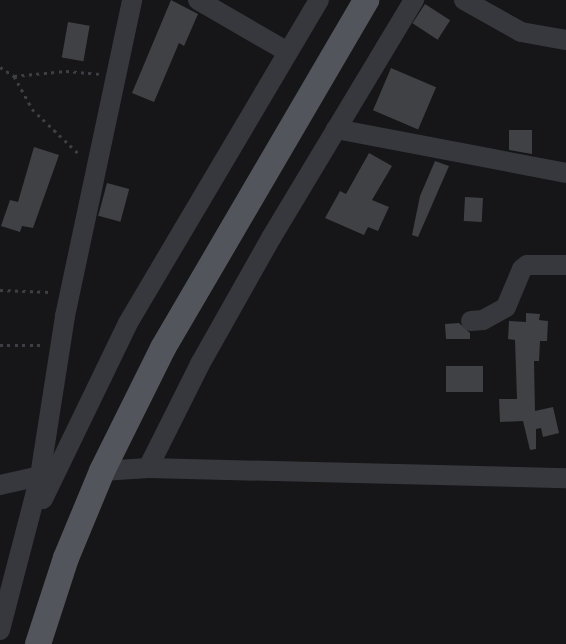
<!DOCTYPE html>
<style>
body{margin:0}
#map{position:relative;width:566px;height:644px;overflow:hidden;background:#161618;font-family:Signika,sans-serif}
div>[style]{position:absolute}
.building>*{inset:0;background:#404145;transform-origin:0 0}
.path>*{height:3px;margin-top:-1.5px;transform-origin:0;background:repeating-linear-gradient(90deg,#3d3f44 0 3px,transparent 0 7.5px)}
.minor>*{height:20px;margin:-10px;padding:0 10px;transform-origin:10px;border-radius:10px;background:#37383d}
.major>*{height:26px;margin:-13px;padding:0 13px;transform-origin:13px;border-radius:13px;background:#53555c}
span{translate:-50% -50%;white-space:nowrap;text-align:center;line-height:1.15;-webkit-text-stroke:5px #111113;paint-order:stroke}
</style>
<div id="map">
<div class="building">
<div style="clip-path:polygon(171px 0,198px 14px,184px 46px,179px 43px,154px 102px,132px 93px)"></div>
<div style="left:425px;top:4px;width:30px;height:23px;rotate:33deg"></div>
<div style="left:68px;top:22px;width:22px;height:36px;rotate:10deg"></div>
<div style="left:391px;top:68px;width:49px;height:46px;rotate:23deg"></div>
<div style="clip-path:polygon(509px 130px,532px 130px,532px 154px,509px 150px)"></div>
<div style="clip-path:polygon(34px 147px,59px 155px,33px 228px,22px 226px,20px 232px,1px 226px,10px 200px,18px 202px)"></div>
<div style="clip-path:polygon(369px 153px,392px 166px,372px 200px,389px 207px,378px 231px,368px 227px,364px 235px,325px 218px,340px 191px,346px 194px)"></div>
<div style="clip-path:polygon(435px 161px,449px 166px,418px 237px,412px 235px,420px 196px)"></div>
<div style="left:107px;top:183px;width:23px;height:34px;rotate:15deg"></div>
<div style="left:465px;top:197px;width:18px;height:24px;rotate:3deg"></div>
<div style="clip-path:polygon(526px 313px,540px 314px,539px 320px,548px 321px,547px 341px,540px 341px,539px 361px,534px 361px,535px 411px,553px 407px,559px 433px,543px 437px,541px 428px,536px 429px,536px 449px,530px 450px,523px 421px,500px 422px,499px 399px,517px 399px,515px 340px,508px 339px,509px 321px,526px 322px)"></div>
<div style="clip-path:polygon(459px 323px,470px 333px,470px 339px,446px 339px,445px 324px)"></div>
<div style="left:446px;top:366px;width:37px;height:26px"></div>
</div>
<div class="path">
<div style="left:0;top:67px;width:17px;rotate:33deg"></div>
<div style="left:14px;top:76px;width:38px;rotate:61deg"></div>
<div style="left:32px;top:109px;width:66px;rotate:43.8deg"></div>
<div style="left:14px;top:76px;width:52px;rotate:-5.5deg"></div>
<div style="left:66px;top:71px;width:33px;rotate:5deg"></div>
<div style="left:0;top:290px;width:50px;rotate:2.3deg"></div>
<div style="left:0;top:345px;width:44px"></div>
</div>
<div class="minor">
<div style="left:198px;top:0;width:102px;rotate:30.1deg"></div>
<div style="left:464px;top:0;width:65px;rotate:29.3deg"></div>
<div style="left:521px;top:32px;width:46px;rotate:10.1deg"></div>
<div style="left:336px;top:129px;width:234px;rotate:10.8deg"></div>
<div style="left:471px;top:321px;width:12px;rotate:-5deg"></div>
<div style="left:483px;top:320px;width:26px;rotate:-29deg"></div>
<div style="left:506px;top:307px;width:41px;rotate:-67.2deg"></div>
<div style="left:522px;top:269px;width:6px;rotate:-39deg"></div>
<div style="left:527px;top:265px;width:39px"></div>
<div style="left:148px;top:468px;width:116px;rotate:-63.4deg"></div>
<div style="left:200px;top:364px;width:145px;rotate:-60.6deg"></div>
<div style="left:271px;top:238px;width:278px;rotate:-59deg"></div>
<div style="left:102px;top:471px;width:46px;rotate:-3.7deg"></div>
<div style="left:148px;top:468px;width:418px;rotate:1.4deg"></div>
<div style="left:0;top:485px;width:41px;rotate:-12.7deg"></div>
<div style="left:43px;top:499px;width:195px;rotate:-64.2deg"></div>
<div style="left:128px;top:323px;width:375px;rotate:-59.4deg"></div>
<div style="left:0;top:630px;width:159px;rotate:-75.4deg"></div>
<div style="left:40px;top:476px;width:162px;rotate:-81.1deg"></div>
<div style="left:65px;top:316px;width:323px;rotate:-78deg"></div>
</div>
<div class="major">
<div style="left:38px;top:644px;width:90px;rotate:-72deg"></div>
<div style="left:66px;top:558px;width:94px;rotate:-67.5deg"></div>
<div style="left:102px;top:471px;width:137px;rotate:-63.6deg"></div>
<div style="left:163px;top:348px;width:403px;rotate:-59.7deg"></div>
</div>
</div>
